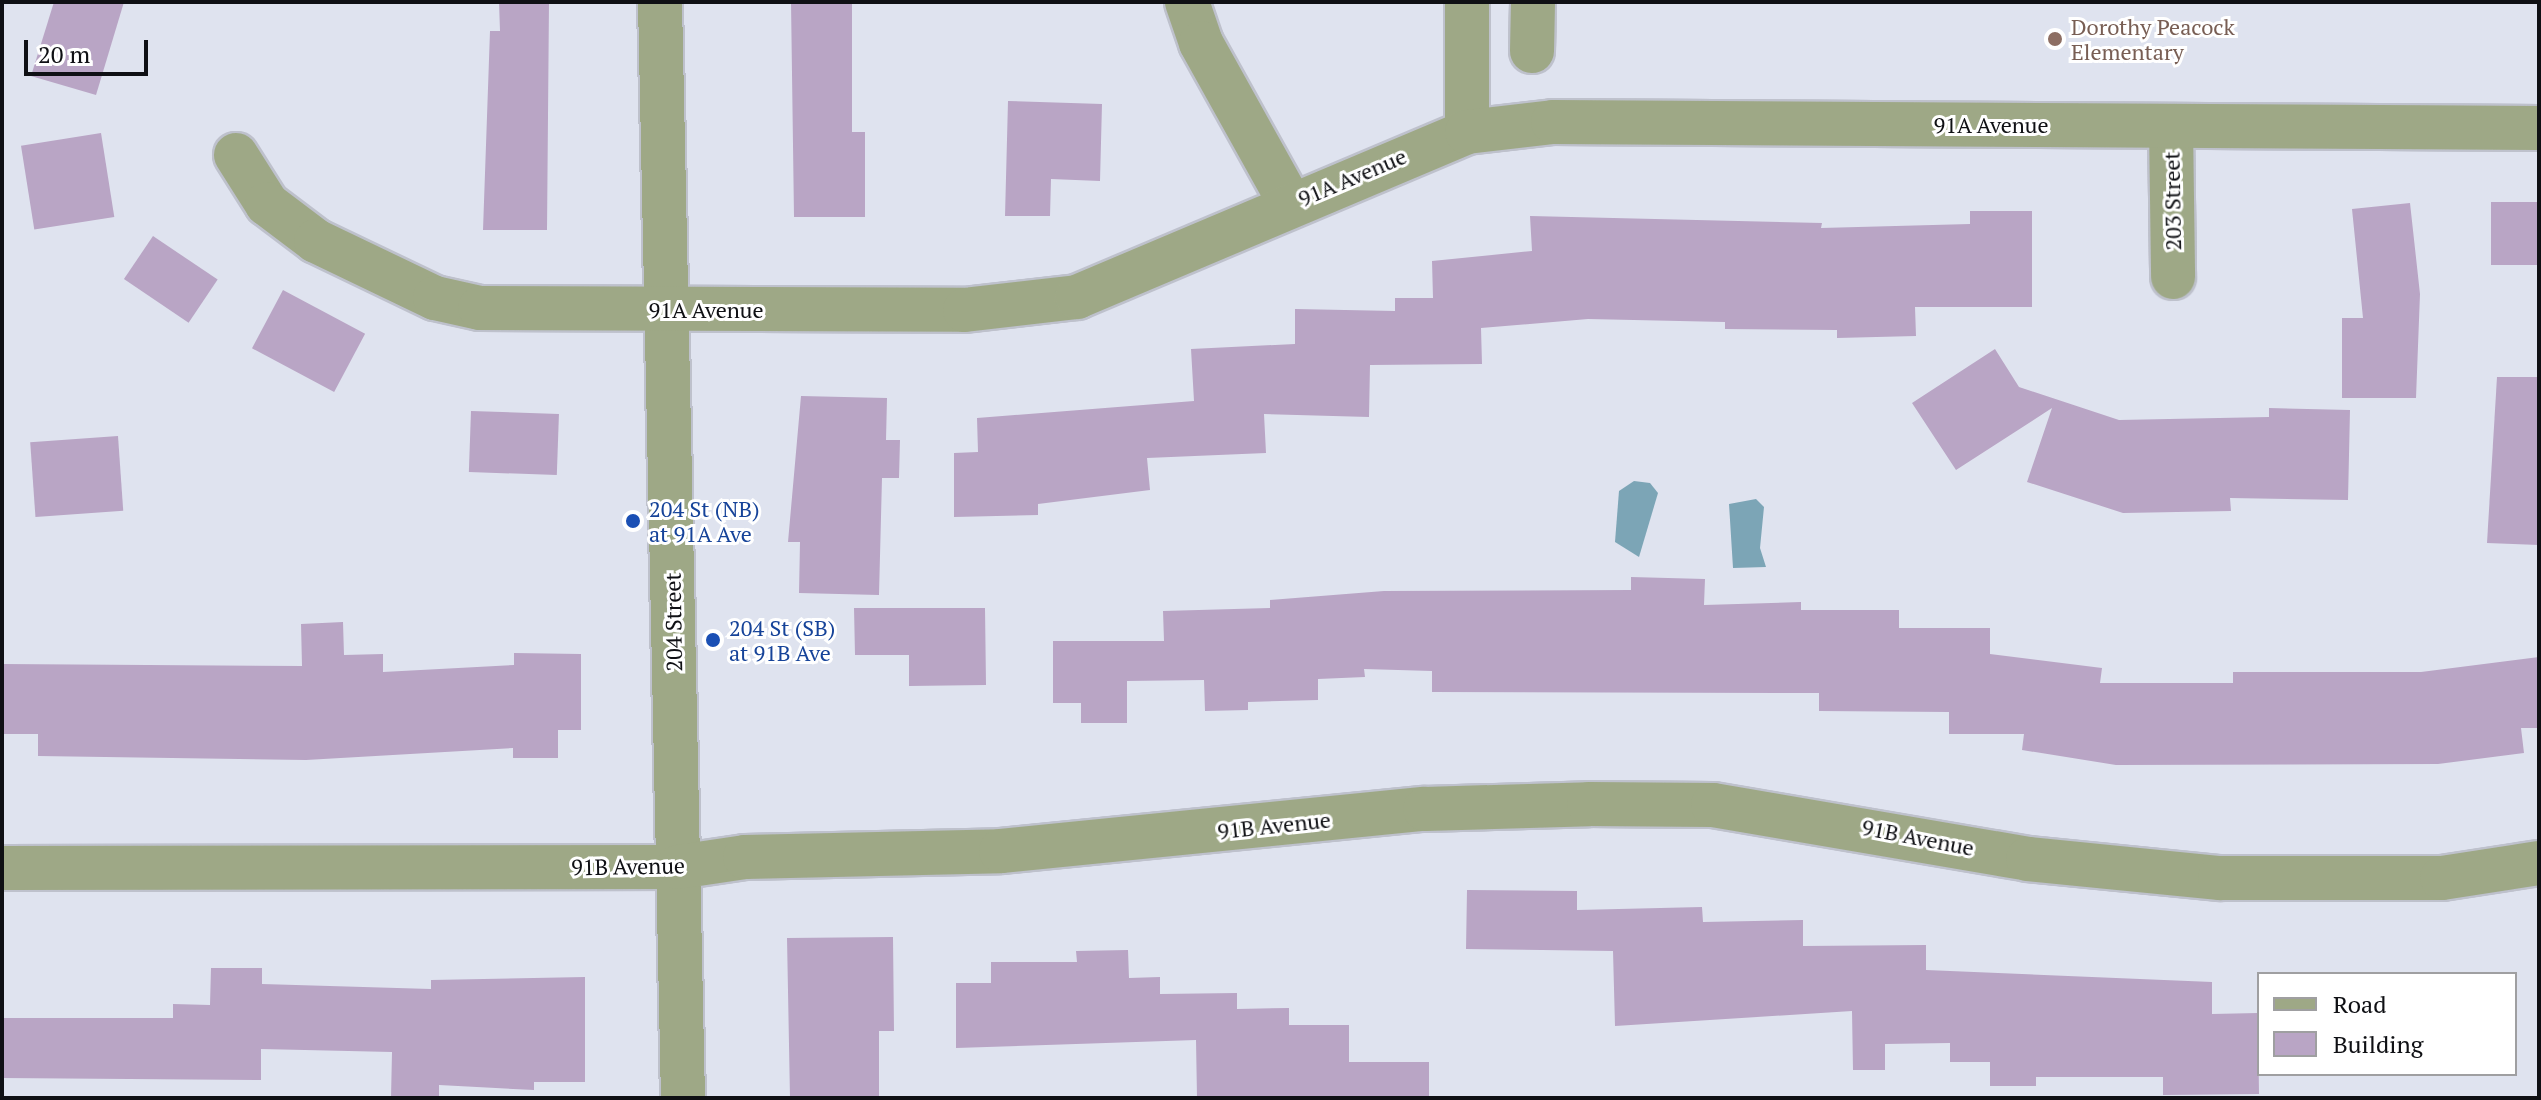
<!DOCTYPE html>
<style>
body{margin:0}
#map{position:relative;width:2541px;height:1100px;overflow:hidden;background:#dfe3ef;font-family:"PT Serif",serif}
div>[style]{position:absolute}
.water>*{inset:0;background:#7ca5b6}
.building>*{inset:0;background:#b9a5c5;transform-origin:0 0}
.roads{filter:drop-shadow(2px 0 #bec1cc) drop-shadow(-2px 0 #bec1cc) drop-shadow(0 2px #bec1cc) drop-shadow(0 -2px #bec1cc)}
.minor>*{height:44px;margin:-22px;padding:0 22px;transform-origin:22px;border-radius:22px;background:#9ea886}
.dots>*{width:22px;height:22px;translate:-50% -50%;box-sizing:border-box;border:4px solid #fff;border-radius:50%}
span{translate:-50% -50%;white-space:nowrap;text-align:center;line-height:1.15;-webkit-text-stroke:6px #fff;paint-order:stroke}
.education-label{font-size:22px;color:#785e54}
.left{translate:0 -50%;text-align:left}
.street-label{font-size:22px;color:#0f1014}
.transit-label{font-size:22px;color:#164399}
.frame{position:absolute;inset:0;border:4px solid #0f1014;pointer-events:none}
.legend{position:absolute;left:2257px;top:972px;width:260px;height:104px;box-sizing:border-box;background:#fff;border:2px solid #9f9fa1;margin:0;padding:10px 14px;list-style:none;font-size:24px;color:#0f1014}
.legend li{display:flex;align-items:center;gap:16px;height:40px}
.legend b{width:40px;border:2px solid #9f9fa1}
.scale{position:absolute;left:24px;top:40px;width:124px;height:36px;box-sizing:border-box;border:4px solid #0f1014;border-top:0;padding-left:10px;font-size:24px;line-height:28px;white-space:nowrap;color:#0f1014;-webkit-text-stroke:6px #fff;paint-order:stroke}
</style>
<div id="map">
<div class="water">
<div style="clip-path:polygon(1634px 481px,1650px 483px,1658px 493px,1639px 557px,1615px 542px,1619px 491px)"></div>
<div style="clip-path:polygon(1756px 499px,1764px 507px,1760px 548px,1766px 567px,1733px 568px,1729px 504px)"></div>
</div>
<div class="building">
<div style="clip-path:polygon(54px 2px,124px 2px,96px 95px,31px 76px)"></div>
<div style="clip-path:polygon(499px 2px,549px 2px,547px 230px,483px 230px,490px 31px,500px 31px)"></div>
<div style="clip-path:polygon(791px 2px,852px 2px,852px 132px,865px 132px,865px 217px,794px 217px)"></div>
<div style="clip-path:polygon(1008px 101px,1102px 104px,1100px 181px,1051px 179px,1050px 216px,1005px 216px)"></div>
<div style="left:101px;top:133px;width:85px;height:81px;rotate:81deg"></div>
<div style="left:2539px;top:202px;width:63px;height:48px;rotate:90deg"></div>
<div style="clip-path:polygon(2410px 203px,2420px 294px,2416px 398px,2342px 398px,2342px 318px,2363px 318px,2352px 209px)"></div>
<div style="clip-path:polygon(1970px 211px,2032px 211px,2032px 307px,1915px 307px,1916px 336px,1837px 338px,1837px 330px,1725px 329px,1725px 322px,1588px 319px,1481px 328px,1482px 364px,1370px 365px,1369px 417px,1264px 414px,1266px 453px,1147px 458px,1150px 490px,1038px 504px,1038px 515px,954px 517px,954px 453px,978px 452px,977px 418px,1194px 401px,1191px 349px,1295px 344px,1295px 309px,1395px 311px,1395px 298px,1433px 298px,1432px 261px,1532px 251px,1530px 216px,1822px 223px,1821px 228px,1970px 224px)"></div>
<div style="left:153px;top:236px;width:78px;height:52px;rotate:34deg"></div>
<div style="left:283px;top:290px;width:93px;height:66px;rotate:28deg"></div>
<div style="clip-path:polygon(1995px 349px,2019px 387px,2119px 420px,2269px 417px,2269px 408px,2350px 410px,2348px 500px,2230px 498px,2231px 511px,2123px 513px,2027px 482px,2052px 408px,1956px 470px,1912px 403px)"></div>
<div style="clip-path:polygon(2497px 377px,2539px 377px,2539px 545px,2487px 543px)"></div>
<div style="clip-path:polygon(801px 396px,887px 398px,886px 440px,900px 440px,899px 478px,882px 478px,879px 595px,799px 593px,800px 542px,788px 542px)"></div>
<div style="left:471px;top:411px;width:88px;height:61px;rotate:2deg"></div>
<div style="left:118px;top:436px;width:75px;height:88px;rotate:86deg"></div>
<div style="clip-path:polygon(1631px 577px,1705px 579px,1704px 605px,1801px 602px,1801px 610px,1899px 610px,1899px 628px,1990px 628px,1990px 654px,2102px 668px,2100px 683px,2233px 683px,2233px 672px,2421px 672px,2539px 657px,2539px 728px,2521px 728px,2524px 753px,2438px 764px,2116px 765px,2022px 750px,2024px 734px,1949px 734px,1949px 712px,1819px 711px,1819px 693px,1432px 692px,1432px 671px,1364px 669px,1365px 677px,1318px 679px,1318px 700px,1248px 702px,1248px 710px,1205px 711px,1204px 680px,1127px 681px,1127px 723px,1081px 723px,1081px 703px,1053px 703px,1053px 641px,1164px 641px,1163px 611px,1270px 608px,1270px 600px,1384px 591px,1631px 590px)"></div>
<div style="clip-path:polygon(854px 608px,985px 608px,986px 685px,909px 686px,909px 655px,855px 655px)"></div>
<div style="clip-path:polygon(343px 622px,344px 655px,383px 654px,383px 672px,514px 665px,514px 653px,581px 654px,581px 730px,558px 730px,558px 758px,513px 758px,513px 748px,306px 760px,38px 756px,38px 734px,2px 734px,2px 664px,302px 666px,301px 624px)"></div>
<div style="clip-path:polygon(1467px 890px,1577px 891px,1577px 910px,1702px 907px,1703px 922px,1803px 920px,1803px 946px,1926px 945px,1926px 970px,2212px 982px,2212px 1014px,2258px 1013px,2259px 1094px,2163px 1095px,2163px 1077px,2036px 1077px,2036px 1086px,1990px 1086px,1990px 1062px,1950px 1062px,1950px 1043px,1885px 1044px,1885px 1070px,1853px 1070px,1852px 1011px,1615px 1026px,1613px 951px,1466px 949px)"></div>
<div style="clip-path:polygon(893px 937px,894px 1031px,879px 1031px,879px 1098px,790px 1098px,787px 938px)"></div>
<div style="clip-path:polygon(1128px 950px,1129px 978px,1160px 977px,1160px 994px,1237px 993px,1237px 1009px,1289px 1008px,1289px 1025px,1349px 1025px,1349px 1062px,1429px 1062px,1429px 1098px,1197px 1098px,1196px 1040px,956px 1048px,956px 983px,991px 983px,991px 962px,1077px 962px,1076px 951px)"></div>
<div style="clip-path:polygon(211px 968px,262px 968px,262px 984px,431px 989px,431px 980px,585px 977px,585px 1082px,534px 1082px,534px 1090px,439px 1085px,439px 1098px,391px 1098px,392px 1052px,261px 1049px,261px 1080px,2px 1078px,2px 1018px,173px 1018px,173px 1004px,210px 1005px)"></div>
</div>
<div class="roads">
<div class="minor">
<div style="left:660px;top:2px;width:1096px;rotate:88.8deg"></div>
<div style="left:1187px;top:2px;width:43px;rotate:71.1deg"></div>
<div style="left:1201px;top:43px;width:183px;rotate:60.9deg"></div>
<div style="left:1532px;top:51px;width:49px;rotate:-88.8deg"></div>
<div style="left:2171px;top:126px;width:151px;rotate:89.2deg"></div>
<div style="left:1467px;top:132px;width:130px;rotate:-90deg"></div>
<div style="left:236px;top:155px;width:58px;rotate:57.7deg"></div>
<div style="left:267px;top:204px;width:61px;rotate:37.1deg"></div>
<div style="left:316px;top:241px;width:132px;rotate:25.6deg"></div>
<div style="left:435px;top:298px;width:46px;rotate:12.5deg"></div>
<div style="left:480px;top:308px;width:485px;rotate:0.2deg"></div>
<div style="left:965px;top:310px;width:113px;rotate:-6.6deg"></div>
<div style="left:1077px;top:297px;width:423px;rotate:-22.9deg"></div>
<div style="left:1467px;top:132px;width:87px;rotate:-6.6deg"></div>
<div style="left:1553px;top:122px;width:986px;rotate:0.35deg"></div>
<div style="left:2px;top:868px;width:676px;rotate:-0.08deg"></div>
<div style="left:678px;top:867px;width:68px;rotate:-8.5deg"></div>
<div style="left:745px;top:857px;width:256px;rotate:-1.3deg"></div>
<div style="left:1001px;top:851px;width:426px;rotate:-5.7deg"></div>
<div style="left:1425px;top:809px;width:164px;rotate:-1.7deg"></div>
<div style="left:1589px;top:804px;width:124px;rotate:0.5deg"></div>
<div style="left:1713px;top:805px;width:320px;rotate:9.7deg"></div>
<div style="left:2028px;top:859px;width:193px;rotate:5.7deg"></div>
<div style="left:2220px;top:878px;width:222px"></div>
<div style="left:2442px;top:878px;width:98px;rotate:-8.8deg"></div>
</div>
</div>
<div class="dots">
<div style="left:2055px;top:39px;background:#8d6e63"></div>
<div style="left:633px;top:521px;background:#1a4fb4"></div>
<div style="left:713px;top:640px;background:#1a4fb4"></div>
</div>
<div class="education-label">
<span class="left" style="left:2071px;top:39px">Dorothy Peacock<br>Elementary</span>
</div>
<div class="street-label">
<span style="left:1991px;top:125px">91A Avenue</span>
<span style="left:1352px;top:177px;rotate:-23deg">91A Avenue</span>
<span style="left:2172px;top:201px;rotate:-91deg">203 Street</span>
<span style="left:706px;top:310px">91A Avenue</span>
<span style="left:673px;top:622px;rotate:-91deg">204 Street</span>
<span style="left:1274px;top:825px;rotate:-6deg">91B Avenue</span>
<span style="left:1918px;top:837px;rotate:11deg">91B Avenue</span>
<span style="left:628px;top:866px;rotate:-1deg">91B Avenue</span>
</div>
<div class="transit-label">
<span class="left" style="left:649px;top:521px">204 St (NB)<br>at 91A Ave</span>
<span class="left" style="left:729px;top:640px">204 St (SB)<br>at 91B Ave</span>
</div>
<div class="frame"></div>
<ul class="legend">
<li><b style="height:10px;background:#9ea886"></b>Road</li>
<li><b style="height:22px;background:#b9a5c5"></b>Building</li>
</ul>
<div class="scale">20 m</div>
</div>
